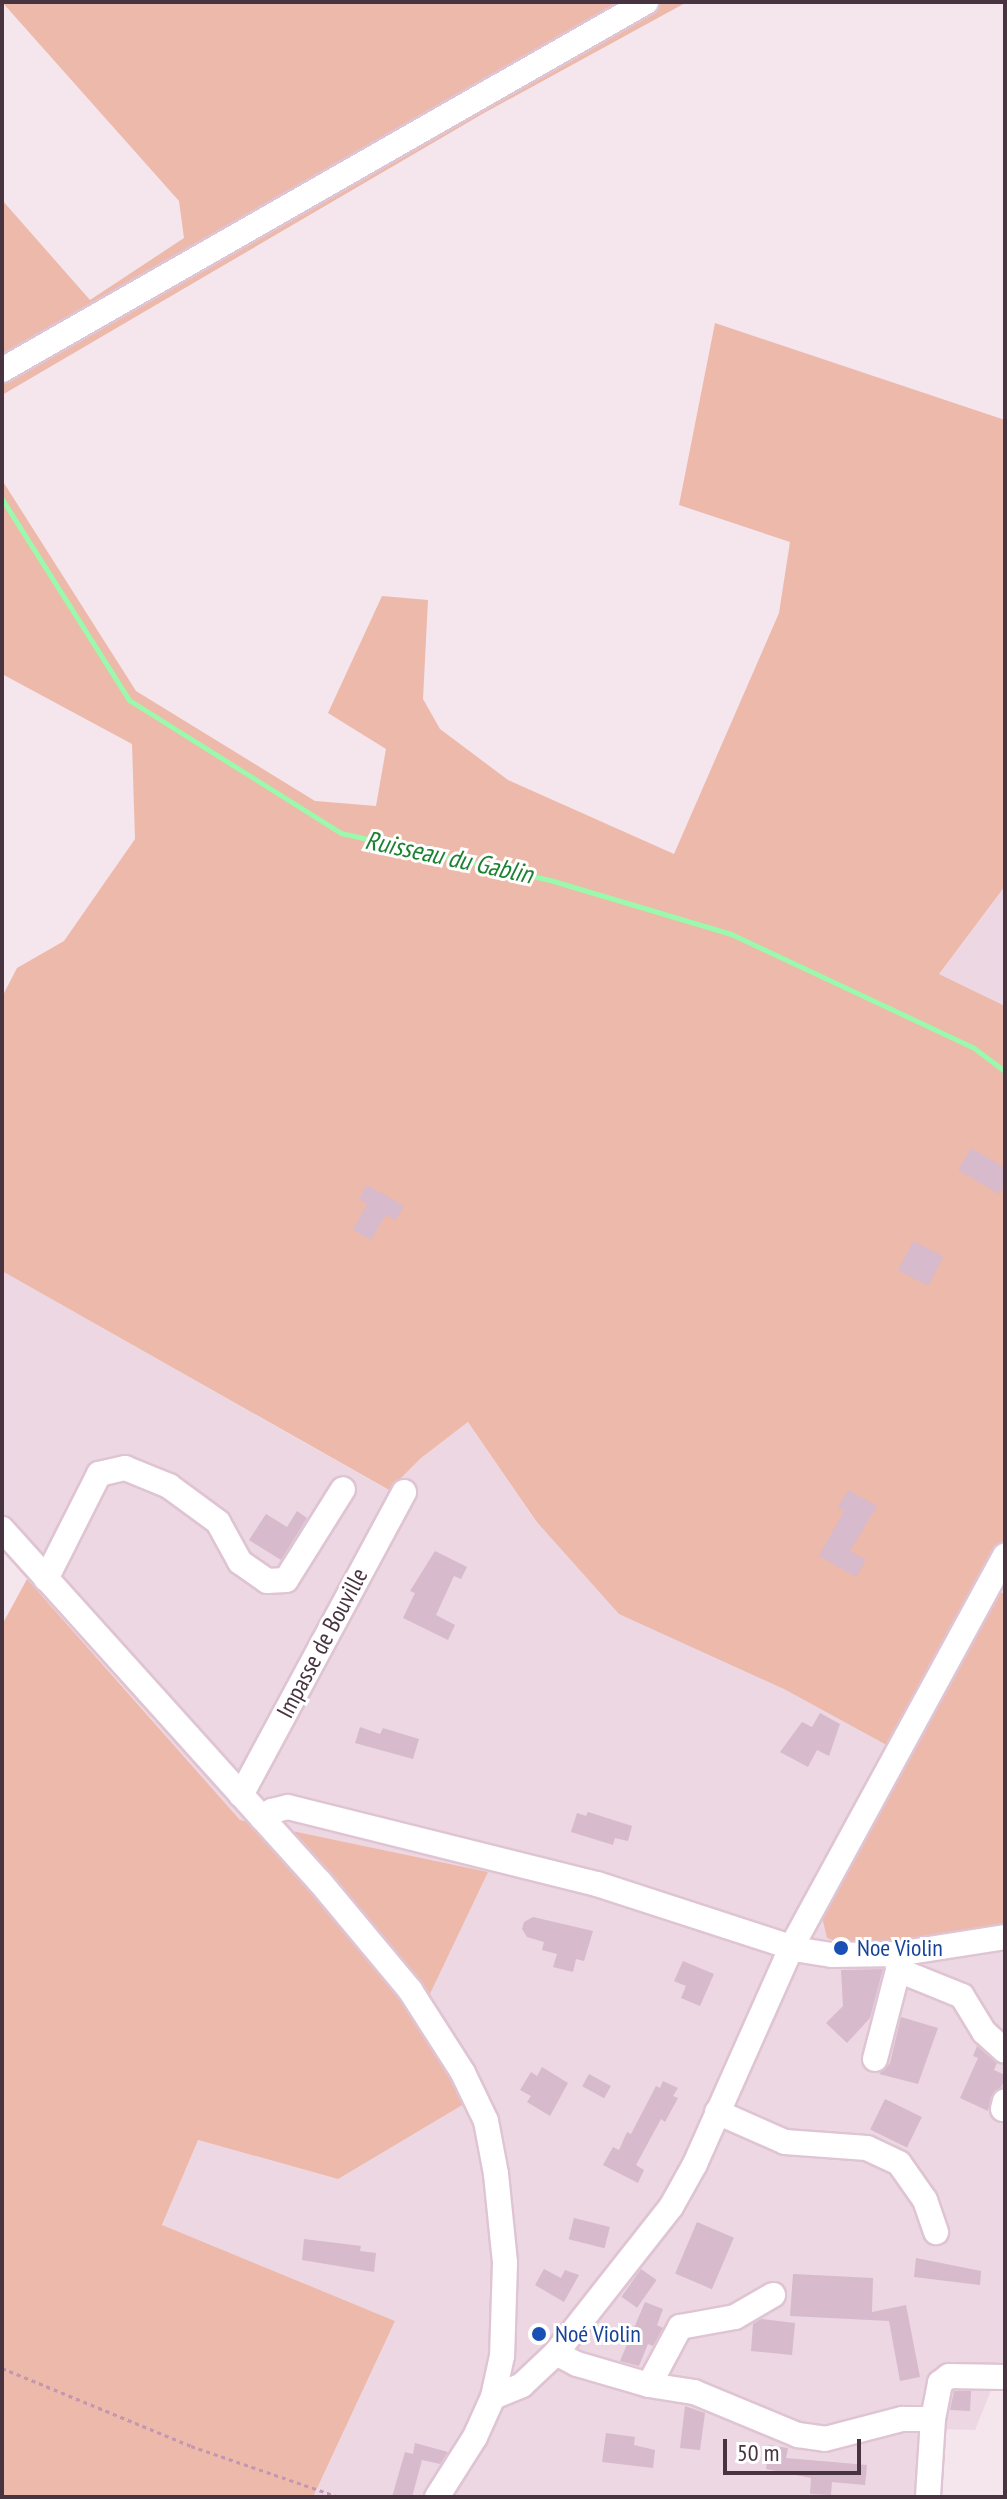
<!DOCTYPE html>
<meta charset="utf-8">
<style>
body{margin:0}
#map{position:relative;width:1007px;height:2499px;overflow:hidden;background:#f5e5ed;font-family:"PT Sans Narrow",sans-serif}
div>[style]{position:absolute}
.residential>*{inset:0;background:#edd7e3}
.green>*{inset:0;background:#edb9aa}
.stream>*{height:5px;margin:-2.5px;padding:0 2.5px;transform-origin:2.5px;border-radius:2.5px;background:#9bf8ad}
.building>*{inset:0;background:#d7bacc;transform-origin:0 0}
.path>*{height:3px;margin-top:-1.5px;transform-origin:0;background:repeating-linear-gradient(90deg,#c497b1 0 4px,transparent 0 8px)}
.roads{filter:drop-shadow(2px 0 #dfc4d3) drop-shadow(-2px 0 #dfc4d3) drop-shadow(0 2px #dfc4d3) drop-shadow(0 -2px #dfc4d3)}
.minor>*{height:24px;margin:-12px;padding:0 12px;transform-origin:12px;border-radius:12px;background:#fff}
.dots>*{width:22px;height:22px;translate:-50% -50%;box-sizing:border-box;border:4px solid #fff;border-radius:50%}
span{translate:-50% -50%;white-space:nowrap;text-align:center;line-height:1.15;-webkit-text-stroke:6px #fff;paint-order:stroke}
.street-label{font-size:24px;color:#483440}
.transit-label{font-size:24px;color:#164399}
.left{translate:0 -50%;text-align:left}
.water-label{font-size:26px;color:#1c8231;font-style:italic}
.frame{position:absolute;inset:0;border:4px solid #483440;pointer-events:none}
.scale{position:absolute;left:723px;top:2439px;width:138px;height:36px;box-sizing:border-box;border:4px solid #483440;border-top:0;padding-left:10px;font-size:24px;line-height:28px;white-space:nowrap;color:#483440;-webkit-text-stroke:6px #fff;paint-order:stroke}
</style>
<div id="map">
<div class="residential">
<div style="clip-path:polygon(1005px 886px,1005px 1006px,939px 974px)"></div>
<div style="clip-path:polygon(2px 1271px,388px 1490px,421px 1458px,468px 1422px,536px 1522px,784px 1689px,906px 1755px,871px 1944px,1005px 1927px,1005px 2388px,992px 2388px,975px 2430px,941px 2429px,939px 2497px,313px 2497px,395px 2321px,162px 2226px,197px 2140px,338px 2179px,487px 1872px,240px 1820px,2px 1550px)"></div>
</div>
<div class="green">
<div style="clip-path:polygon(2px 2px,687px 2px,484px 113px,2px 395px,2px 200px,90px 300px,184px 238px,179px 201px)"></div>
<div style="clip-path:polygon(715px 323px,1005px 420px,1005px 886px,939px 974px,1005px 1006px,1005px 1573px,996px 1590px,1005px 1594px,1005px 1927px,849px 1946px,827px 1938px,822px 1917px,905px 1755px,784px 1689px,619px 1614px,536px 1521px,468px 1422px,421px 1458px,389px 1490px,2px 1271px,2px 997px,17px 968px,64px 941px,135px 839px,132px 744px,2px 674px,2px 480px,136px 691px,315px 801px,376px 806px,386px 749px,328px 713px,382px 596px,428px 600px,423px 699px,440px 729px,508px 780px,674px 854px,779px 613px,790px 542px,679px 505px)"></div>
<div style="clip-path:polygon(27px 1579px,240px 1820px,488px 1872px,418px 2019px,479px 2095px,338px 2179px,198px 2140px,162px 2225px,395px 2321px,313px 2497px,2px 2497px,2px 1625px)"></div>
</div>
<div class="stream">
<div style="left:2px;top:499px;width:238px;rotate:57.7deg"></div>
<div style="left:129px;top:700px;width:250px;rotate:32.1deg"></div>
<div style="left:341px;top:833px;width:214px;rotate:12.7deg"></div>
<div style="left:550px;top:880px;width:189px;rotate:16.6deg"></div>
<div style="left:731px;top:934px;width:268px;rotate:25.1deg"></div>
<div style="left:974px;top:1048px;width:39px;rotate:37deg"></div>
</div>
<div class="building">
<div style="clip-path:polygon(971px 1148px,1005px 1168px,1005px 1183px,999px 1194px,958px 1170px)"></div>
<div style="clip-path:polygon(367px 1185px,404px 1206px,396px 1220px,386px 1215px,371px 1240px,353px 1230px,367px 1204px,359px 1199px)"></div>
<div style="left:913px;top:1241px;width:34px;height:33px;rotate:27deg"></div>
<div style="clip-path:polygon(848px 1490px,877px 1506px,850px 1551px,866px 1560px,856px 1577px,819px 1556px,844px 1511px,838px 1508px)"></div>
<div style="clip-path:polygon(297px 1511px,307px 1518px,281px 1560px,249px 1540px,266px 1514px,287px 1527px)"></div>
<div style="clip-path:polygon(435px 1551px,467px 1567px,461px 1579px,454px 1576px,436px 1615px,455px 1625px,448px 1640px,403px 1618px,415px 1593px,410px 1591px)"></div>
<div style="clip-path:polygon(820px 1713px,840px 1724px,829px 1756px,817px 1750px,808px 1767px,780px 1752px,802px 1722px,812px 1727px)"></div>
<div style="clip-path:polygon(360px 1727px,380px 1734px,383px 1728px,419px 1739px,413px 1759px,355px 1743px)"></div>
<div style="clip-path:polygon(588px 1812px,632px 1826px,628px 1841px,615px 1838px,613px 1845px,571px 1832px,577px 1813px,586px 1816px)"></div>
<div style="clip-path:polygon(533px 1917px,593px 1931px,584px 1961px,576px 1959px,573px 1972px,553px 1967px,557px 1954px,542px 1950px,544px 1942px,527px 1937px,522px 1929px,524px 1922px)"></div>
<div style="clip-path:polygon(683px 1961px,714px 1974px,700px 2006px,681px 1998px,686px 1986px,674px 1981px)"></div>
<div style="clip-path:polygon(883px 1969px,870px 2018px,847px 2043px,826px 2023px,843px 2006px,841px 1970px)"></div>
<div style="clip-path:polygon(901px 2017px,938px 2028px,918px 2084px,879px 2074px,890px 2063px)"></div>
<div style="clip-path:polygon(977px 2046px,997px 2063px,994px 2070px,1005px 2075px,1002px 2086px,991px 2097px,988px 2111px,960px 2098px,978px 2058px,973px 2056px)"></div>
<div style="clip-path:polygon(542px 2067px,568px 2083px,550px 2116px,527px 2102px,531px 2096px,520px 2090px,531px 2072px,537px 2076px)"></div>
<div style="left:589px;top:2074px;width:25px;height:14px;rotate:29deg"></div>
<div style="clip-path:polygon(663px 2081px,678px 2088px,673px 2096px,678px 2098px,665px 2122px,661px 2119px,636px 2165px,644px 2170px,638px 2183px,603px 2165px,613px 2147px,619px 2150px,627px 2132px,631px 2134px,656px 2086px,660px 2088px)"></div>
<div style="left:885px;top:2099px;width:41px;height:34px;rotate:26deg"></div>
<div style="left:574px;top:2218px;width:37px;height:22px;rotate:14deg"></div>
<div style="left:697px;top:2222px;width:40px;height:56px;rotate:23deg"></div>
<div style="clip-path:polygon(304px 2239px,361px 2246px,360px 2251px,376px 2253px,374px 2272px,302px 2260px)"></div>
<div style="clip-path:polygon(916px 2258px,981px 2271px,980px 2285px,914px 2277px)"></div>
<div style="clip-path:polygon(544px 2269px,561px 2278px,565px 2270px,579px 2275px,564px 2302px,535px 2285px)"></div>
<div style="left:641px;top:2269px;width:19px;height:34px;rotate:35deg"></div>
<div style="clip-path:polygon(793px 2274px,873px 2278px,872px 2312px,906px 2305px,920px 2377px,900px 2381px,889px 2321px,790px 2316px)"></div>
<div style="clip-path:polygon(645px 2302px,663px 2309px,657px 2325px,663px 2328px,653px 2346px,648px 2344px,639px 2366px,620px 2361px)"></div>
<div style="clip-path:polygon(761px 2319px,795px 2323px,792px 2355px,751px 2351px,753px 2324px)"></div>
<div style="clip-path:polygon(954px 2391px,971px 2391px,970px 2411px,950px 2410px)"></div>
<div style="clip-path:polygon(685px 2406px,705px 2413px,700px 2450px,680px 2448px)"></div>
<div style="clip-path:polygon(606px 2433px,635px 2437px,634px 2445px,655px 2450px,653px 2468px,602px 2462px)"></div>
<div style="clip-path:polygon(415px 2443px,448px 2452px,440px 2464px,422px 2460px,412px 2497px,392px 2497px,405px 2452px,413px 2454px)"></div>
<div style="clip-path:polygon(769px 2445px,788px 2448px,786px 2458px,867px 2465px,865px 2485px,832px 2482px,831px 2495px,810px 2494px,811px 2478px,766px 2469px)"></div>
</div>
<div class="path">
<div style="left:2px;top:2368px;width:204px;rotate:22.4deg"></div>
<div style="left:191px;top:2446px;width:157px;rotate:19deg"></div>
</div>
<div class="roads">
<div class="minor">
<div style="left:2px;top:370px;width:742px;rotate:-29.74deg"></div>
<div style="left:2px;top:1529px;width:475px;rotate:48deg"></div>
<div style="left:320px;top:1882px;width:141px;rotate:50.2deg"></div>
<div style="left:410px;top:1990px;width:98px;rotate:57.4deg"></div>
<div style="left:463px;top:2073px;width:53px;rotate:64.4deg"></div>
<div style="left:486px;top:2121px;width:54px;rotate:79.3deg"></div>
<div style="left:496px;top:2174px;width:89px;rotate:84.2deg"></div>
<div style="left:505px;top:2263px;width:93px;rotate:91.8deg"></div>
<div style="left:502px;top:2356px;width:42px;rotate:102.4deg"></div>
<div style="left:493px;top:2397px;width:44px;rotate:114.2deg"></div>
<div style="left:475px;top:2437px;width:71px;rotate:122.3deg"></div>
<div style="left:46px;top:1579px;width:118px;rotate:-63.2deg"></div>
<div style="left:99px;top:1474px;width:27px;rotate:-13deg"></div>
<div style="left:125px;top:1468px;width:48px;rotate:22.2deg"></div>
<div style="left:169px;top:1486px;width:61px;rotate:36.3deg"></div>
<div style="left:218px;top:1522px;width:46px;rotate:61.2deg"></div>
<div style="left:240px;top:1562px;width:33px;rotate:35deg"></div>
<div style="left:267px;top:1581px;width:19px;rotate:-3deg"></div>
<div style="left:286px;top:1580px;width:107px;rotate:-57.9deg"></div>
<div style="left:241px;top:1795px;width:344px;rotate:-61.7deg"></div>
<div style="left:262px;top:1818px;width:12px;rotate:-35deg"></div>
<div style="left:272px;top:1811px;width:16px;rotate:-14deg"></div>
<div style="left:288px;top:1807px;width:318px;rotate:14deg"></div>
<div style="left:597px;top:1884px;width:213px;rotate:18deg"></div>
<div style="left:800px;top:1950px;width:32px;rotate:9deg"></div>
<div style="left:832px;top:1955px;width:65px;rotate:-0.9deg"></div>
<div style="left:897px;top:1954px;width:109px;rotate:-8.9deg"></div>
<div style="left:898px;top:1970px;width:69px;rotate:22.1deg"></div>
<div style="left:962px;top:1996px;width:42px;rotate:58.6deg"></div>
<div style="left:984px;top:2032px;width:28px;rotate:42deg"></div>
<div style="left:875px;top:2059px;width:92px;rotate:-75.5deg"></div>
<div style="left:898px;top:1970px;width:14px;rotate:-94deg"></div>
<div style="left:1003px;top:2109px;width:8px;rotate:-76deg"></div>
<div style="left:717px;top:2112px;width:74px;rotate:23.8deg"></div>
<div style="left:785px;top:2142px;width:82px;rotate:4.2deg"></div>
<div style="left:867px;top:2148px;width:35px;rotate:25deg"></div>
<div style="left:899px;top:2163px;width:45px;rotate:54.9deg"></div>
<div style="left:925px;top:2200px;width:34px;rotate:71deg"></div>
<div style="left:556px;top:2353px;width:24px;rotate:28deg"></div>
<div style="left:577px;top:2364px;width:75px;rotate:16.3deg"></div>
<div style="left:649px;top:2385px;width:46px;rotate:8.8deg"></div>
<div style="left:694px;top:2392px;width:113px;rotate:22.5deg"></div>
<div style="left:798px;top:2435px;width:27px;rotate:8deg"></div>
<div style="left:825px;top:2439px;width:80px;rotate:-14.6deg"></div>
<div style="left:902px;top:2419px;width:31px"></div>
<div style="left:933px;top:2419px;width:78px;rotate:93.7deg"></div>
<div style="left:649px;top:2385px;width:66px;rotate:-61.9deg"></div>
<div style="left:680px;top:2327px;width:56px;rotate:-10.3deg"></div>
<div style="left:735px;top:2317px;width:44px;rotate:-30.1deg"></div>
<div style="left:493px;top:2397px;width:31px;rotate:-22deg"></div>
<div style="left:522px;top:2385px;width:47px;rotate:-43.3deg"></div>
<div style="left:556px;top:2353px;width:186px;rotate:-51.8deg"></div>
<div style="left:671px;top:2207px;width:49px;rotate:-60.8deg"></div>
<div style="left:695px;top:2164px;width:236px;rotate:-66deg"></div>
<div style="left:791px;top:1948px;width:447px;rotate:-61.4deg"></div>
<div style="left:933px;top:2419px;width:37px;rotate:-79deg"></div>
<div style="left:940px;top:2383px;width:11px;rotate:-38deg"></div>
<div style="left:949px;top:2376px;width:56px;rotate:1deg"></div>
</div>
</div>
<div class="dots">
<div style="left:841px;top:1948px;background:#1a4fb4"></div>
<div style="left:539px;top:2334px;background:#1a4fb4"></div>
</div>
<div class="street-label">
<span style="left:322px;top:1643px;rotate:-62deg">Impasse de Bouville</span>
</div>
<div class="transit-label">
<span class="left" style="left:857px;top:1948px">Noe Violin</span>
<span class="left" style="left:555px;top:2334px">Noé Violin</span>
</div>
<div class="water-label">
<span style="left:449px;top:857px;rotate:12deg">Ruisseau du Gablin</span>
</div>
<div class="frame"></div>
<div class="scale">50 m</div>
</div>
